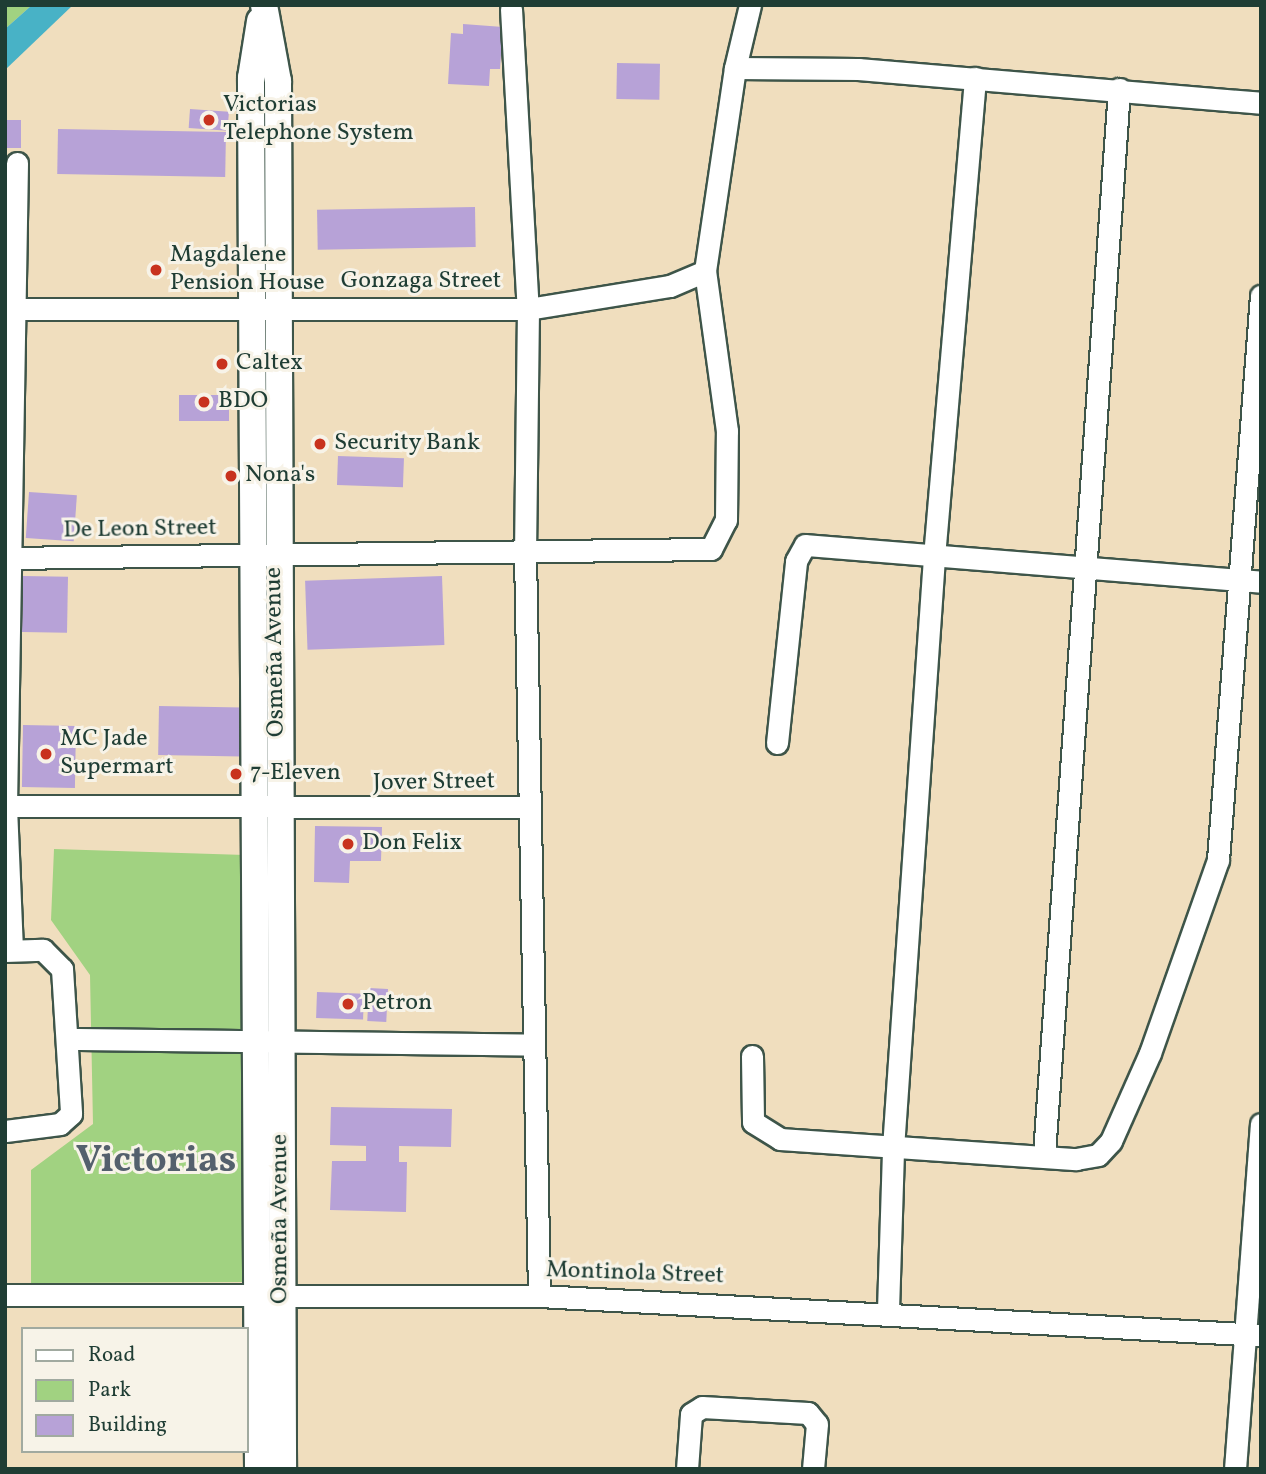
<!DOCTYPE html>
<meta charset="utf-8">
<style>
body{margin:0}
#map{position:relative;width:1266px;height:1474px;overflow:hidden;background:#f0debe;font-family:Vollkorn,serif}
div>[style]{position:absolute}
.green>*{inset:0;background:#a1d281}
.water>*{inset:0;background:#48b2c6}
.building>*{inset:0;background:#b7a2d7;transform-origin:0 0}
.roads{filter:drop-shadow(2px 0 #3e5549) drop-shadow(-2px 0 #3e5549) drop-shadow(0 2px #3e5549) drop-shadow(0 -2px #3e5549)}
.minor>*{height:21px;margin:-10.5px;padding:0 10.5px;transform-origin:10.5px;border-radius:10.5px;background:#fff}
.major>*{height:26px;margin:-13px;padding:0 13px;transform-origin:13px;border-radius:13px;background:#fff}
.dots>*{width:19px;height:19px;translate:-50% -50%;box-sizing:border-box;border:4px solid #f7f3e8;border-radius:50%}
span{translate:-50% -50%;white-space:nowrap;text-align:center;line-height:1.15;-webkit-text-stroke:6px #f7f3e8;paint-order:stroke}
.poi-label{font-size:24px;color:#1f3d34}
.left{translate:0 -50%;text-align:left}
.street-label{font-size:24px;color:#1f3d34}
.town-label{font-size:38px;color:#54606d;font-weight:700}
.frame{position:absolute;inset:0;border:7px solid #1f3d34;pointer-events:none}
.legend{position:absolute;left:21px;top:1327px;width:228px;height:126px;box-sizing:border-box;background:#f7f3e8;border:2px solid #a1aaa0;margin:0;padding:9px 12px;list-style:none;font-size:21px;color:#1f3d34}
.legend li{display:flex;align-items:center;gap:14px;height:35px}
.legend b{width:35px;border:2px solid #a1aaa0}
</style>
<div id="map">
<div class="green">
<div style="clip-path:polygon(5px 5px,32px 5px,5px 29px)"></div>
<div style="clip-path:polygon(54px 849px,245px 855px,245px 1282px,31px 1283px,31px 1170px,93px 1124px,90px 975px,51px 920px)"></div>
</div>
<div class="water">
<div style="clip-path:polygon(32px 5px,73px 5px,5px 70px,5px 29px)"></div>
</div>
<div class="building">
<div style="clip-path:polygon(463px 24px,503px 27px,500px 69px,490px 69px,489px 86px,448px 84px,451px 33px,463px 34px)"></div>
<div style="left:617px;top:63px;width:43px;height:36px;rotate:1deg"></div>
<div style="left:190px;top:109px;width:39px;height:19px;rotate:4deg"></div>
<div style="left:21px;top:120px;width:28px;height:16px;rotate:90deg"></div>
<div style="left:58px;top:129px;width:168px;height:45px;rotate:1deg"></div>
<div style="left:475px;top:207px;width:40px;height:158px;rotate:89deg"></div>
<div style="left:179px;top:395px;width:50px;height:26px"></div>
<div style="left:338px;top:456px;width:66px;height:29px;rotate:2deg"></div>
<div style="left:29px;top:492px;width:48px;height:46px;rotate:4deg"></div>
<div style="left:23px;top:576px;width:45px;height:56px;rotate:1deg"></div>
<div style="left:442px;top:576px;width:69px;height:137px;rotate:88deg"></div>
<div style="left:159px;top:706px;width:83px;height:49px;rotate:1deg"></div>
<div style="left:23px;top:725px;width:53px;height:62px;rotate:1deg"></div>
<div style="clip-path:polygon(315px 826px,382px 827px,381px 861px,350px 861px,349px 883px,314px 882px)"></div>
<div style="left:369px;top:988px;width:19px;height:33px;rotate:3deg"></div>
<div style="left:317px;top:992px;width:47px;height:26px;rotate:2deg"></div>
<div style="clip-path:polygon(331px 1107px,452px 1109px,451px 1147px,399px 1146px,399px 1162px,407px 1162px,406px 1212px,330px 1210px,332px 1161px,366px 1161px,366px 1146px,330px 1145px)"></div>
</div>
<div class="roads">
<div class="minor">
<div style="left:511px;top:9px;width:300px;rotate:86.8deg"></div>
<div style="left:528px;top:309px;width:244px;rotate:90.7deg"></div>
<div style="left:525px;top:553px;width:743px;rotate:88.92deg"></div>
<div style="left:735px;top:68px;width:65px;rotate:-76.6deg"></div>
<div style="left:5px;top:309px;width:523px"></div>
<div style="left:528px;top:309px;width:144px;rotate:-9.2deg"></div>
<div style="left:670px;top:286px;width:38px;rotate:-23deg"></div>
<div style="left:5px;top:558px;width:706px;rotate:-0.73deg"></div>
<div style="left:711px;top:549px;width:33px;rotate:-63deg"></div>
<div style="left:726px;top:520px;width:89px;rotate:-89.4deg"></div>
<div style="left:727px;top:431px;width:162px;rotate:-97.8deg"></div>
<div style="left:705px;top:271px;width:205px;rotate:-81.6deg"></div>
<div style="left:735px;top:68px;width:123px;rotate:0.5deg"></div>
<div style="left:858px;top:69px;width:404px;rotate:4.8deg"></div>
<div style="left:777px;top:743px;width:183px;rotate:-84deg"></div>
<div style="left:796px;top:561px;width:18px;rotate:-61deg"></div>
<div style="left:805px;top:545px;width:457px;rotate:4.6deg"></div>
<div style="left:5px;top:806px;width:524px;rotate:0.11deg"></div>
<div style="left:12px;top:950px;width:144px;rotate:-92.4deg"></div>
<div style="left:6px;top:806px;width:643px;rotate:-89.02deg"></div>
<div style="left:5px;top:951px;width:38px;rotate:-2deg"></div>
<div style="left:43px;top:950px;width:27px;rotate:45deg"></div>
<div style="left:62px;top:969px;width:145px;rotate:86.4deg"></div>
<div style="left:71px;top:1114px;width:15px;rotate:138deg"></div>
<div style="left:60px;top:1124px;width:55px;rotate:172.7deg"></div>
<div style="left:69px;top:1039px;width:463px;rotate:0.7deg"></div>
<div style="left:752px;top:1056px;width:66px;rotate:89.1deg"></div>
<div style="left:753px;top:1122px;width:32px;rotate:32deg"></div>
<div style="left:780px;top:1139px;width:297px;rotate:3.9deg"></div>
<div style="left:1076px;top:1159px;width:22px;rotate:-10deg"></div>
<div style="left:1098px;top:1155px;width:19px;rotate:-47deg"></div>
<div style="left:1111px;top:1141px;width:96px;rotate:-66.1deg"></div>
<div style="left:1150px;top:1053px;width:205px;rotate:-70.6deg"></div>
<div style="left:1218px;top:860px;width:566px;rotate:-85.64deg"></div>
<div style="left:1044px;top:1154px;width:1068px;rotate:-85.97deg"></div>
<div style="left:5px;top:1295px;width:534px;rotate:0.11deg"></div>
<div style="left:539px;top:1296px;width:723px;rotate:3.09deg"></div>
<div style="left:888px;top:1310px;width:162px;rotate:-88.2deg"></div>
<div style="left:893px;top:1148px;width:592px;rotate:-86.03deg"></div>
<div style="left:934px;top:557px;width:481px;rotate:-85.1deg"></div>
<div style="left:687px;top:1469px;width:55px;rotate:-85.8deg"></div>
<div style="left:691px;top:1414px;width:13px;rotate:-32deg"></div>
<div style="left:702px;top:1407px;width:106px;rotate:3.2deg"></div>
<div style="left:808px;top:1413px;width:14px;rotate:51deg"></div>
<div style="left:817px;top:1424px;width:45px;rotate:95.1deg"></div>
<div style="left:1235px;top:1469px;width:346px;rotate:-85.7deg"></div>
</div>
<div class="major">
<div style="left:264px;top:5px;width:77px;rotate:79.6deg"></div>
<div style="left:278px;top:81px;width:1388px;rotate:89.79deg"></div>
<div style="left:258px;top:1469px;width:1391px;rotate:-90.29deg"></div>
<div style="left:251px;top:78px;width:58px;rotate:-81deg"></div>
</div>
</div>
<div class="dots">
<div style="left:209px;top:120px;background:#c8321e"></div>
<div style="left:156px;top:270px;background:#c8321e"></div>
<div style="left:222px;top:364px;background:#c8321e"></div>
<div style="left:204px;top:402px;background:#c8321e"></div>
<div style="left:320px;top:444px;background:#c8321e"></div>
<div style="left:231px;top:476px;background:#c8321e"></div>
<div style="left:46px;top:754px;background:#c8321e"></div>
<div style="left:236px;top:774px;background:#c8321e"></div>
<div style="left:348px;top:844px;background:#c8321e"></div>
<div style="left:348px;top:1004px;background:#c8321e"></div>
</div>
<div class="poi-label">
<span class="left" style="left:223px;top:120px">Victorias<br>Telephone System</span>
<span class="left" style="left:170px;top:270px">Magdalene<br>Pension House</span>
<span class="left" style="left:236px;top:364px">Caltex</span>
<span class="left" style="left:218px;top:402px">BDO</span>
<span class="left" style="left:334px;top:444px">Security Bank</span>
<span class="left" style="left:245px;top:476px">Nona's</span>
<span class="left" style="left:60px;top:754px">MC Jade<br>Supermart</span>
<span class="left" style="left:250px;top:774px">7-Eleven</span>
<span class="left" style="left:362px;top:844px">Don Felix</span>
<span class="left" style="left:362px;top:1004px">Petron</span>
</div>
<div class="street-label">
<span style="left:421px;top:282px">Gonzaga Street</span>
<span style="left:140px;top:530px;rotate:-1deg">De Leon Street</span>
<span style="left:276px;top:652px;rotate:-91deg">Osmeña Avenue</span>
<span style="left:434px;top:783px;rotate:-1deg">Jover Street</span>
<span style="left:281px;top:1219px;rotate:-90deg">Osmeña Avenue</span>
<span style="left:635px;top:1274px;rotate:2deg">Montinola Street</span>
</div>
<div class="town-label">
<span style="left:156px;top:1162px">Victorias</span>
</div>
<div class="frame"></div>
<ul class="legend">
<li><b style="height:9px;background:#fff"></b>Road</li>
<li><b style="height:19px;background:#a1d281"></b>Park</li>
<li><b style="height:19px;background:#b7a2d7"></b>Building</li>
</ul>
</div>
